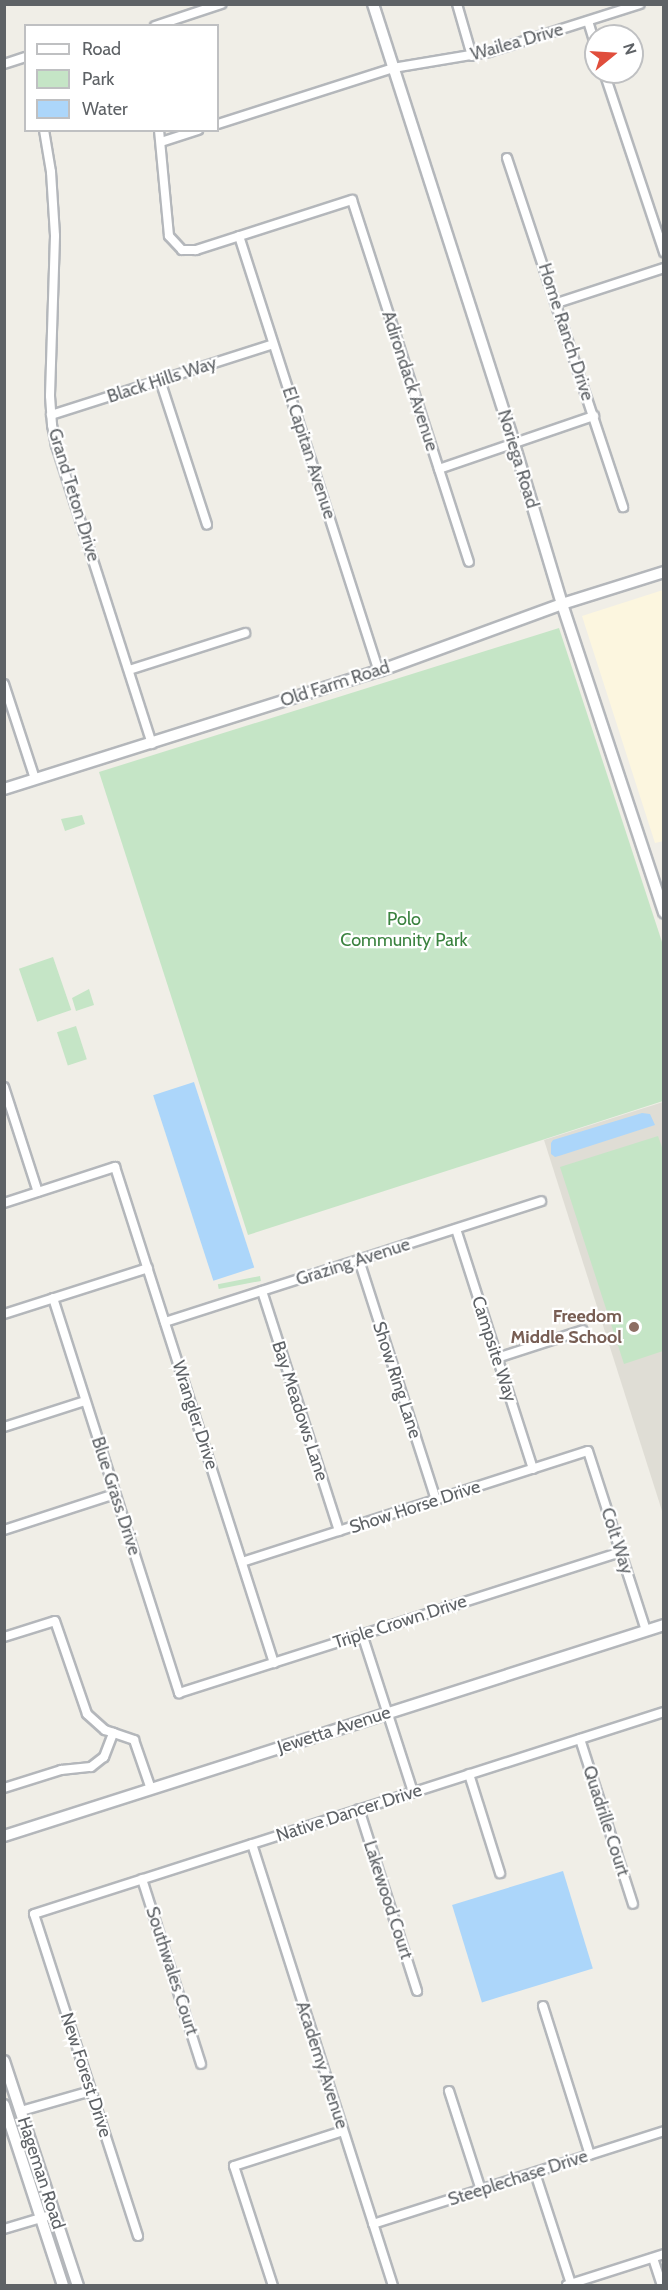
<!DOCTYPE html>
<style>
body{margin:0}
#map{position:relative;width:668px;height:2290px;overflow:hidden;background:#f0eee7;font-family:Cabin,sans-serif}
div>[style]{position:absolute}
.commercial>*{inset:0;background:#fcf6df}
.education>*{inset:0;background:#dfddd5}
.green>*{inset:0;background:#c5e5c6;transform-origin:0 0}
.water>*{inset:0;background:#acd6fa;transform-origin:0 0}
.roads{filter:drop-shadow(2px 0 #b4b7bb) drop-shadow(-2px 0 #b4b7bb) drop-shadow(0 2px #b4b7bb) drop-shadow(0 -2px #b4b7bb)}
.street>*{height:8px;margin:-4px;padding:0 4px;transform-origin:4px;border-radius:4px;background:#fff}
.secondary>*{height:10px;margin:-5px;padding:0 5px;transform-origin:5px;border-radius:5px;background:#fff}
.dots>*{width:16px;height:16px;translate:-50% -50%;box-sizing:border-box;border:3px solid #fff;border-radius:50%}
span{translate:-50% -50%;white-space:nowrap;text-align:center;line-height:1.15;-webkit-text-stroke:4.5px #fff;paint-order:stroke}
.street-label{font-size:18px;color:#5e6266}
.park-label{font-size:18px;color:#3a823f}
.education-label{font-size:18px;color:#785e54;font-weight:700}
.right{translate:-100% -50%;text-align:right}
.frame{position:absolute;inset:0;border:6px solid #5e6266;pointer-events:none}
.legend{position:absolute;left:24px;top:24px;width:195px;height:108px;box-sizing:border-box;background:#fff;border:2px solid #bfc0c2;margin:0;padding:8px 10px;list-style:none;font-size:18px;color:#5e6266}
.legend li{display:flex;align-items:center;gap:12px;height:30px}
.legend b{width:30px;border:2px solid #bfc0c2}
.north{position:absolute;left:584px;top:24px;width:60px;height:60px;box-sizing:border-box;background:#fff;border:2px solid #bfc0c2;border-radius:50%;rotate:72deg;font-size:16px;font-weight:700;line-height:24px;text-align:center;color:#5e6266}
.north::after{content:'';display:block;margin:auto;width:21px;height:27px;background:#e04e3c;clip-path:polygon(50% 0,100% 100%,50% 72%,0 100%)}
</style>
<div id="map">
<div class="commercial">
<div style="clip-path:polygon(663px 590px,664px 841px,655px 843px,582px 616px)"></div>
</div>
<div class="education">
<div style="clip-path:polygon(663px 1102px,663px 1514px,544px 1140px)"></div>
</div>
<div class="green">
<div style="clip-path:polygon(559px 628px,663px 945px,663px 1101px,248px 1235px,99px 772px)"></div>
<div style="clip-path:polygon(82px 815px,85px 824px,65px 831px,61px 819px)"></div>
<div style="left:53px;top:957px;width:56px;height:36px;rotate:71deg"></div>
<div style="clip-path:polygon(89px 989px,94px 1005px,76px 1011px,72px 998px)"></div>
<div style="left:76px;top:1026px;width:35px;height:20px;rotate:72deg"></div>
<div style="clip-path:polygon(658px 1136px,664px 1153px,663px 1351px,624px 1364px,560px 1167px)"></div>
<div style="left:260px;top:1276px;width:5px;height:43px;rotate:79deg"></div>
</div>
<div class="water">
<div style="left:194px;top:1082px;width:195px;height:43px;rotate:72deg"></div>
<div style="clip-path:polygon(642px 1113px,650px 1114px,655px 1125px,562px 1155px,555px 1157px,551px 1154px,551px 1143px,553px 1140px)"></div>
<div style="left:563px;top:1871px;width:102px;height:116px;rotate:73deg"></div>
</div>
<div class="roads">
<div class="street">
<div style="left:457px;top:4px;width:54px;rotate:73.9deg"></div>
<div style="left:588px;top:21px;width:27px;rotate:73deg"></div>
<div style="left:155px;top:26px;width:70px;rotate:-18.4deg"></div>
<div style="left:4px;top:64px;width:23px;rotate:-18deg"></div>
<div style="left:604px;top:72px;width:190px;rotate:71.6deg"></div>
<div style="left:218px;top:124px;width:184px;rotate:-17.7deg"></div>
<div style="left:393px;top:68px;width:97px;rotate:-9.5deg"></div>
<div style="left:489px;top:52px;width:158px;rotate:-17.6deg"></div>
<div style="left:44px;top:130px;width:43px;rotate:80.5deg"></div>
<div style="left:51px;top:172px;width:64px;rotate:86.4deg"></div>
<div style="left:55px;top:236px;width:160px;rotate:91.8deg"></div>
<div style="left:50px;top:396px;width:29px;rotate:86deg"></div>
<div style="left:52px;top:425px;width:20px;rotate:79deg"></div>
<div style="left:56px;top:445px;width:314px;rotate:72.2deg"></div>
<div style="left:159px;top:130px;width:106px;rotate:84.6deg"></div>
<div style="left:169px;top:236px;width:19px;rotate:47deg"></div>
<div style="left:182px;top:250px;width:14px"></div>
<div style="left:196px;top:250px;width:164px;rotate:-17.8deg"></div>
<div style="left:352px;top:200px;width:380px;rotate:72.1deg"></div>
<div style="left:161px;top:142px;width:39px;rotate:-18deg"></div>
<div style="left:507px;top:158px;width:368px;rotate:71.6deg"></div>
<div style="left:239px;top:236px;width:457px;rotate:72.2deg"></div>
<div style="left:557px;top:303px;width:113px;rotate:-18.1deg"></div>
<div style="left:160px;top:380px;width:152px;rotate:72deg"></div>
<div style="left:51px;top:415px;width:233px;rotate:-17.7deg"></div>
<div style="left:439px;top:469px;width:164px;rotate:-18.9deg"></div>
<div style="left:129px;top:670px;width:122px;rotate:-17.7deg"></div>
<div style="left:4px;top:684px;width:100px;rotate:71.9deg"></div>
<div style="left:4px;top:1087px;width:110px;rotate:72.1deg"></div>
<div style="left:4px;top:1203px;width:117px;rotate:-18deg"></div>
<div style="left:115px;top:1167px;width:521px;rotate:72.23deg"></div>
<div style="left:456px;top:1229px;width:252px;rotate:72.2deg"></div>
<div style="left:359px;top:1260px;width:252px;rotate:72.2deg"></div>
<div style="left:262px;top:1291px;width:252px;rotate:72.2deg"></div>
<div style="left:53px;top:1298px;width:415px;rotate:72.3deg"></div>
<div style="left:179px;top:1693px;width:463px;rotate:-17.7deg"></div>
<div style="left:4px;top:1314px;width:151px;rotate:-17.7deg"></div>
<div style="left:165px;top:1322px;width:395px;rotate:-17.8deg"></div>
<div style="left:497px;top:1358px;width:90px;rotate:-18deg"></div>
<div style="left:4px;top:1427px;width:85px;rotate:-17.8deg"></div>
<div style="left:4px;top:1530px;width:117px;rotate:-18deg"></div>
<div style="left:242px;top:1562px;width:363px;rotate:-17.8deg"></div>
<div style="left:588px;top:1451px;width:189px;rotate:72.1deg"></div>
<div style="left:362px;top:1634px;width:166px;rotate:72.1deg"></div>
<div style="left:4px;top:1637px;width:53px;rotate:-17.4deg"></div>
<div style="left:55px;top:1621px;width:98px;rotate:71deg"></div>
<div style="left:87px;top:1714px;width:24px;rotate:42deg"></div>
<div style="left:105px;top:1730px;width:31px;rotate:19deg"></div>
<div style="left:134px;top:1740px;width:52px;rotate:70.9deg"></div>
<div style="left:580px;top:1739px;width:173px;rotate:72.2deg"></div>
<div style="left:469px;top:1774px;width:104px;rotate:72.6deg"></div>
<div style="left:4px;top:1788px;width:60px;rotate:-17.5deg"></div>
<div style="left:61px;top:1770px;width:30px;rotate:-6deg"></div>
<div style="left:91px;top:1767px;width:16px;rotate:-38deg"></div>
<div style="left:104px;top:1757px;width:26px;rotate:-69deg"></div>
<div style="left:359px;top:1809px;width:191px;rotate:72.3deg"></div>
<div style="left:252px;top:1844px;width:464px;rotate:72.3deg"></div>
<div style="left:142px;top:1879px;width:194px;rotate:72.3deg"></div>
<div style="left:543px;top:2006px;width:156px;rotate:72.5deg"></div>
<div style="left:449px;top:2091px;width:104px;rotate:72.1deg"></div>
<div style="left:21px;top:2111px;width:73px;rotate:-15.9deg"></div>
<div style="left:535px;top:2173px;width:117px;rotate:72deg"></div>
<div style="left:373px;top:2224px;width:305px;rotate:-17.7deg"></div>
<div style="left:4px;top:2229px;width:52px;rotate:-16.7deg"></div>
<div style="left:138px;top:2236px;width:338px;rotate:-107.9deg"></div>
<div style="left:34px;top:1914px;width:662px;rotate:-17.78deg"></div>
<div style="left:653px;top:2258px;width:29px;rotate:72deg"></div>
<div style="left:567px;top:2285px;width:102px;rotate:-17.7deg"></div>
<div style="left:273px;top:2286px;width:126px;rotate:-108deg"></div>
<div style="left:234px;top:2166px;width:114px;rotate:-17.8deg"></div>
</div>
<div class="secondary">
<div style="left:373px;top:4px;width:462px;rotate:72.2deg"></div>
<div style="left:514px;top:444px;width:167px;rotate:73.3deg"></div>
<div style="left:562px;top:604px;width:325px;rotate:71.7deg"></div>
<div style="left:4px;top:789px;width:393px;rotate:-17.5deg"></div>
<div style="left:379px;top:671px;width:195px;rotate:-20.1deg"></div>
<div style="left:562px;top:604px;width:107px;rotate:-17.4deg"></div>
<div style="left:4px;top:1836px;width:693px;rotate:-17.73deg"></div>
<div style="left:4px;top:2061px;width:237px;rotate:71.8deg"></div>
<div style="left:4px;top:2105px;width:190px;rotate:71.9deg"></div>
</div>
</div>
<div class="dots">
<div style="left:634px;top:1327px;background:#8d6e63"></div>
</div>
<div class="street-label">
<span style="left:517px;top:42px;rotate:-16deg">Wailea Drive</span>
<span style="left:566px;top:332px;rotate:72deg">Home Ranch Drive</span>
<span style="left:162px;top:380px;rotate:-18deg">Black Hills Way</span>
<span style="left:410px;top:381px;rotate:72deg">Adirondack Avenue</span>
<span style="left:309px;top:453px;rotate:72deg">El Capitan Avenue</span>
<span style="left:518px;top:459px;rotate:73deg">Noriega Road</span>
<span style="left:74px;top:495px;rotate:73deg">Grand Teton Drive</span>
<span style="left:335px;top:684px;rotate:-18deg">Old Farm Road</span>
<span style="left:353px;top:1262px;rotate:-18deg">Grazing Avenue</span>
<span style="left:494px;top:1349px;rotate:72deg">Campsite Way</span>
<span style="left:397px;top:1380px;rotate:72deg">Show Ring Lane</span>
<span style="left:300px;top:1411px;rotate:72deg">Bay Meadows Lane</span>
<span style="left:195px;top:1415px;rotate:72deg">Wrangler Drive</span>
<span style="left:116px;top:1496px;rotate:72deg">Blue Grass Drive</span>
<span style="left:415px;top:1507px;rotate:-18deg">Show Horse Drive</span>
<span style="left:617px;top:1541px;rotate:72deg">Colt Way</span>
<span style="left:400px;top:1622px;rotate:-18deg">Triple Crown Drive</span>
<span style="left:334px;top:1730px;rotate:-18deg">Jewetta Avenue</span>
<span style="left:349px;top:1813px;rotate:-18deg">Native Dancer Drive</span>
<span style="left:606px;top:1821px;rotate:72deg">Quadrille Court</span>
<span style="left:388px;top:1900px;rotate:72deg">Lakewood Court</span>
<span style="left:172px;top:1971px;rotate:72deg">Southwales Court</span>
<span style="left:322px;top:2065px;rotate:72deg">Academy Avenue</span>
<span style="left:86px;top:2075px;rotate:72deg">New Forest Drive</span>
<span style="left:41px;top:2173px;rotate:72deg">Hageman Road</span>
<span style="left:518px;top:2178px;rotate:-18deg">Steeplechase Drive</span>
</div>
<div class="park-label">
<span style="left:404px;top:930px">Polo<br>Community Park</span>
</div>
<div class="education-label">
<span class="right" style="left:622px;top:1327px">Freedom<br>Middle School</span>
</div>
<div class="frame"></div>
<ul class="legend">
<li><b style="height:8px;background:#fff"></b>Road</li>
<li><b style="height:16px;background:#c5e5c6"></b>Park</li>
<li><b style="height:16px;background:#acd6fa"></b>Water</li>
</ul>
<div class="north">N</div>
</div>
